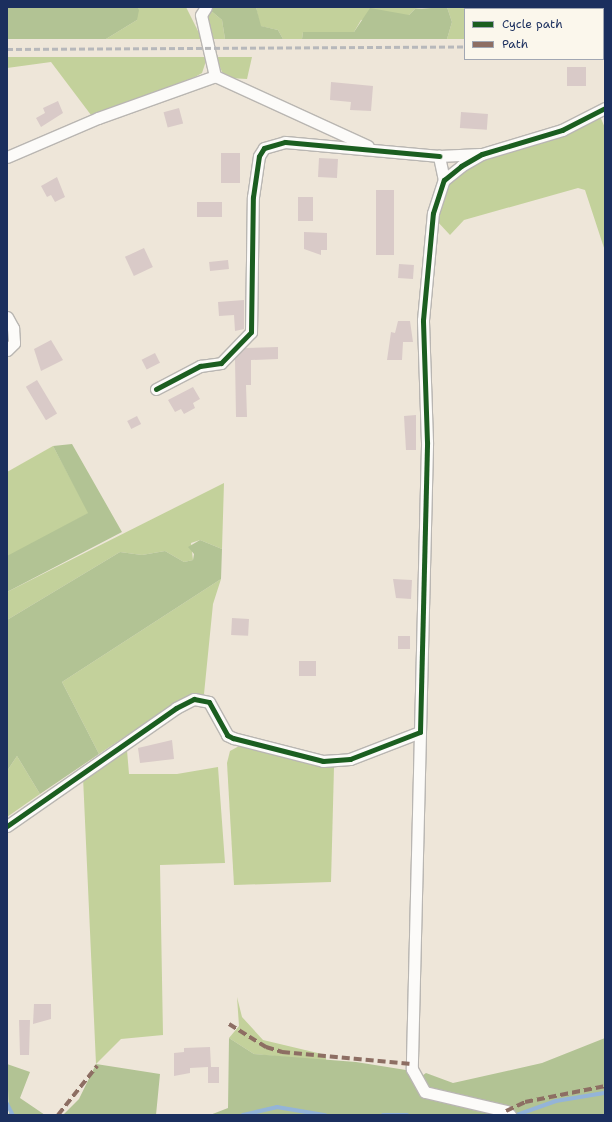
<!DOCTYPE html>
<style>
body{margin:0}
#map{position:relative;width:612px;height:1122px;overflow:hidden;background:#eee6d9;font-family:"Shantell Sans",sans-serif}
div>[style]{position:absolute}
.green>*{inset:0;background:#c3d19b}
.forest>*{inset:0;background:#b2c394}
.stream>*{height:3.5px;margin:-1.75px;padding:0 1.75px;transform-origin:1.75px;border-radius:1.75px;background:#94b4d8}
.building>*{inset:0;background:#d9cac8;transform-origin:0 0}
.roads{filter:drop-shadow(1px 0 #b9b6b2) drop-shadow(-1px 0 #b9b6b2) drop-shadow(0 1px #b9b6b2) drop-shadow(0 -1px #b9b6b2)}
.minor>*{height:11px;margin:-5.5px;padding:0 5.5px;transform-origin:5.5px;border-radius:5.5px;background:#fcfbf9}
.rail>*{height:3px;margin-top:-1.5px;transform-origin:0;background:repeating-linear-gradient(90deg,#b7b8bb 0 6px,transparent 0 9px)}
.quiet>*{height:4px;margin-top:-2px;transform-origin:0;background:repeating-linear-gradient(90deg,#8d6e63 0 8px,transparent 0 12px)}
.cycleway>*{height:5px;margin:-2.5px;padding:0 2.5px;transform-origin:2.5px;border-radius:2.5px;background:#1b5e20}
span{translate:-50% -50%;white-space:nowrap;text-align:center;line-height:1.15;-webkit-text-stroke:3px #fbf7ec;paint-order:stroke}
.frame{position:absolute;inset:0;border:8px solid #1b2f5e;pointer-events:none}
.legend{position:absolute;left:464px;top:8px;width:140px;height:52px;box-sizing:border-box;background:#fbf7ec;border:1px solid #a1a7b3;margin:0;padding:5px 7px;list-style:none;font-size:12px;color:#1b2f5e}
.legend li{display:flex;align-items:center;gap:8px;height:20px}
.legend b{width:20px;border:1px solid #a1a7b3}
</style>
<div id="map">
<div class="green">
<div style="clip-path:polygon(137px 7px,186px 7px,202px 39px,106px 39px,137px 20px)"></div>
<div style="clip-path:polygon(256px 7px,429px 7px,415px 9px,409px 15px,361px 20px,354px 32px,303px 32px,302px 39px,283px 39px,278px 30px,260px 26px)"></div>
<div style="clip-path:polygon(447px 7px,605px 7px,605px 38px,603px 9px,465px 9px,465px 39px,447px 39px,452px 22px)"></div>
<div style="clip-path:polygon(210px 10px,222px 20px,225px 39px,211px 39px,207px 24px)"></div>
<div style="clip-path:polygon(7px 57px,205px 57px,205px 64px,202px 73px,195px 77px,91px 115px,51px 62px,7px 68px)"></div>
<div style="clip-path:polygon(216px 57px,252px 57px,247px 79px,229px 78px,222px 72px)"></div>
<div style="clip-path:polygon(600px 116px,605px 128px,605px 251px,585px 190px,578px 188px,464px 220px,450px 235px,436px 220px,442px 194px,459px 172px,486px 157px)"></div>
<div style="clip-path:polygon(53px 446px,89px 513px,8px 557px,7px 472px)"></div>
<div style="clip-path:polygon(224px 483px,222px 549px,200px 540px,191px 543px,193px 560px,184px 562px,165px 551px,142px 555px,120px 552px,7px 620px,7px 592px)"></div>
<div style="clip-path:polygon(221px 579px,213px 604px,204px 694px,175px 703px,99px 754px,62px 682px)"></div>
<div style="clip-path:polygon(241px 745px,334px 767px,331px 882px,234px 885px,227px 763px,230px 751px)"></div>
<div style="clip-path:polygon(127px 750px,129px 774px,177px 774px,218px 767px,225px 863px,160px 865px,163px 1035px,121px 1039px,96px 1064px,83px 777px)"></div>
<div style="clip-path:polygon(17px 756px,40px 794px,7px 817px,7px 771px)"></div>
<div style="clip-path:polygon(237px 997px,242px 1017px,263px 1040px,326px 1055px,326px 1061px,254px 1054px,229px 1038px,239px 1026px)"></div>
</div>
<div class="forest">
<div style="clip-path:polygon(7px 7px,137px 7px,139px 10px,137px 20px,106px 39px,7px 39px)"></div>
<div style="clip-path:polygon(212px 7px,256px 7px,261px 26px,278px 30px,283px 39px,225px 39px,222px 20px,210px 10px)"></div>
<div style="clip-path:polygon(447px 7px,452px 22px,447px 39px,302px 39px,303px 32px,354px 32px,370px 8px,409px 15px,415px 9px)"></div>
<div style="clip-path:polygon(72px 444px,122px 532px,7px 592px,7px 556px,88px 513px,53px 446px)"></div>
<div style="clip-path:polygon(200px 540px,222px 549px,221px 579px,62px 682px,99px 754px,40px 794px,17px 756px,7px 771px,7px 620px,120px 552px,142px 555px,165px 551px,184px 562px,193px 560px,194px 554px,188px 547px)"></div>
<div style="clip-path:polygon(229px 1038px,254px 1054px,356px 1062px,406px 1070px,419px 1078px,426px 1073px,453px 1083px,542px 1063px,605px 1038px,605px 1115px,210px 1115px,228px 1108px)"></div>
<div style="clip-path:polygon(7px 1064px,30px 1072px,20px 1098px,45px 1115px,9px 1115px)"></div>
<div style="clip-path:polygon(96px 1064px,160px 1074px,156px 1115px,63px 1115px,79px 1099px)"></div>
</div>
<div class="stream">
<div style="left:7px;top:1103px;width:13px;rotate:63deg"></div>
<div style="left:243px;top:1115px;width:35px;rotate:-13deg"></div>
<div style="left:277px;top:1107px;width:49px;rotate:9.5deg"></div>
<div style="left:383px;top:1115px;width:24px"></div>
<div style="left:517px;top:1115px;width:41px;rotate:-19.7deg"></div>
<div style="left:556px;top:1101px;width:50px;rotate:-9.3deg"></div>
</div>
<div class="building">
<div style="left:567px;top:67px;width:19px;height:19px"></div>
<div style="clip-path:polygon(331px 82px,373px 86px,371px 111px,350px 110px,351px 102px,330px 100px)"></div>
<div style="clip-path:polygon(58px 101px,63px 113px,41px 127px,36px 118px,45px 113px,43px 108px)"></div>
<div style="left:179px;top:108px;width:16px;height:16px;rotate:75deg"></div>
<div style="left:461px;top:112px;width:27px;height:16px;rotate:4deg"></div>
<div style="left:221px;top:153px;width:19px;height:30px"></div>
<div style="left:319px;top:158px;width:19px;height:19px;rotate:3deg"></div>
<div style="clip-path:polygon(57px 177px,65px 197px,55px 202px,51px 195px,47px 197px,41px 186px)"></div>
<div style="left:376px;top:190px;width:18px;height:65px"></div>
<div style="left:298px;top:197px;width:15px;height:24px"></div>
<div style="left:197px;top:202px;width:25px;height:15px"></div>
<div style="clip-path:polygon(304px 232px,327px 233px,327px 250px,321px 250px,321px 255px,304px 249px)"></div>
<div style="left:144px;top:248px;width:21px;height:21px;rotate:65deg"></div>
<div style="left:228px;top:260px;width:9px;height:19px;rotate:84deg"></div>
<div style="left:399px;top:264px;width:15px;height:14px;rotate:4deg"></div>
<div style="clip-path:polygon(244px 300px,244px 329px,235px 331px,234px 315px,219px 316px,218px 302px)"></div>
<div style="clip-path:polygon(398px 321px,410px 321px,413px 342px,403px 342px,402px 360px,387px 360px,391px 332px,395px 333px)"></div>
<div style="clip-path:polygon(51px 340px,63px 360px,41px 371px,34px 349px)"></div>
<div style="clip-path:polygon(278px 347px,278px 359px,251px 360px,251px 385px,246px 385px,247px 417px,236px 417px,235px 359px,245px 348px)"></div>
<div style="left:155px;top:353px;width:11px;height:15px;rotate:63deg"></div>
<div style="left:37px;top:380px;width:39px;height:13px;rotate:59deg"></div>
<div style="clip-path:polygon(193px 387px,200px 399px,193px 403px,195px 408px,184px 414px,181px 409px,175px 412px,168px 400px)"></div>
<div style="clip-path:polygon(416px 415px,416px 450px,406px 450px,404px 416px)"></div>
<div style="left:137px;top:416px;width:9px;height:11px;rotate:63deg"></div>
<div style="clip-path:polygon(393px 579px,412px 580px,411px 599px,396px 598px)"></div>
<div style="left:232px;top:618px;width:17px;height:17px;rotate:3deg"></div>
<div style="left:398px;top:636px;width:12px;height:13px"></div>
<div style="left:299px;top:661px;width:17px;height:15px"></div>
<div style="clip-path:polygon(172px 740px,174px 759px,140px 763px,138px 748px)"></div>
<div style="clip-path:polygon(34px 1004px,51px 1004px,51px 1019px,33px 1024px)"></div>
<div style="clip-path:polygon(19px 1020px,30px 1020px,29px 1055px,20px 1055px)"></div>
<div style="clip-path:polygon(210px 1047px,211px 1067px,219px 1067px,219px 1083px,208px 1083px,208px 1067px,190px 1068px,190px 1073px,174px 1076px,174px 1053px,184px 1052px,184px 1048px)"></div>
</div>
<div class="roads">
<div class="minor">
<div style="left:206px;top:7px;width:9px;rotate:122deg"></div>
<div style="left:201px;top:15px;width:63px;rotate:77.1deg"></div>
<div style="left:7px;top:157px;width:99px;rotate:-23.2deg"></div>
<div style="left:98px;top:118px;width:124px;rotate:-19.7deg"></div>
<div style="left:215px;top:76px;width:168px;rotate:24.6deg"></div>
<div style="left:444px;top:180px;width:25px;rotate:-102deg"></div>
<div style="left:439px;top:156px;width:41px;rotate:-2.8deg"></div>
<div style="left:7px;top:317px;width:13px;rotate:61deg"></div>
<div style="left:13px;top:328px;width:15px;rotate:86deg"></div>
<div style="left:14px;top:343px;width:10px;rotate:135deg"></div>
<div style="left:156px;top:389px;width:50px;rotate:-27.6deg"></div>
<div style="left:200px;top:366px;width:21px;rotate:-8deg"></div>
<div style="left:221px;top:363px;width:43px;rotate:-45.9deg"></div>
<div style="left:251px;top:332px;width:135px;rotate:-89.2deg"></div>
<div style="left:253px;top:197px;width:41px;rotate:-81.7deg"></div>
<div style="left:259px;top:156px;width:9px;rotate:-58deg"></div>
<div style="left:264px;top:148px;width:22px;rotate:-16deg"></div>
<div style="left:285px;top:142px;width:155px;rotate:5.2deg"></div>
<div style="left:420px;top:732px;width:337px;rotate:91.4deg"></div>
<div style="left:412px;top:1069px;width:26px;rotate:61deg"></div>
<div style="left:425px;top:1092px;width:83px;rotate:13.2deg"></div>
<div style="left:506px;top:1111px;width:6px;rotate:45deg"></div>
<div style="left:7px;top:826px;width:206px;rotate:-34.9deg"></div>
<div style="left:176px;top:708px;width:20px;rotate:-27deg"></div>
<div style="left:194px;top:699px;width:15px;rotate:11deg"></div>
<div style="left:209px;top:702px;width:38px;rotate:61deg"></div>
<div style="left:227px;top:735px;width:7px;rotate:27deg"></div>
<div style="left:233px;top:738px;width:93px;rotate:14.3deg"></div>
<div style="left:323px;top:761px;width:27px;rotate:-4deg"></div>
<div style="left:350px;top:759px;width:75px;rotate:-21.1deg"></div>
<div style="left:420px;top:732px;width:290px;rotate:-88.6deg"></div>
<div style="left:427px;top:442px;width:122px;rotate:-91.9deg"></div>
<div style="left:423px;top:320px;width:107px;rotate:-84.7deg"></div>
<div style="left:433px;top:213px;width:35px;rotate:-72deg"></div>
<div style="left:444px;top:180px;width:22px;rotate:-39deg"></div>
<div style="left:461px;top:166px;width:24px;rotate:-30deg"></div>
<div style="left:482px;top:154px;width:84px;rotate:-16.7deg"></div>
<div style="left:562px;top:130px;width:48px;rotate:-27.1deg"></div>
</div>
</div>
<div class="rail">
<div style="left:603px;top:47px;width:2px"></div>
<div style="left:7px;top:49px;width:458px;rotate:-0.3deg"></div>
</div>
<div class="quiet">
<div style="left:229px;top:1024px;width:44px;rotate:31.9deg"></div>
<div style="left:266px;top:1047px;width:17px;rotate:17deg"></div>
<div style="left:282px;top:1052px;width:130px;rotate:5.3deg"></div>
<div style="left:506px;top:1111px;width:21px;rotate:-25deg"></div>
<div style="left:525px;top:1102px;width:82px;rotate:-11.3deg"></div>
<div style="left:58px;top:1115px;width:63px;rotate:-51.5deg"></div>
</div>
<div class="cycleway">
<div style="left:156px;top:389px;width:50px;rotate:-27.6deg"></div>
<div style="left:200px;top:366px;width:21px;rotate:-8deg"></div>
<div style="left:221px;top:363px;width:43px;rotate:-45.9deg"></div>
<div style="left:251px;top:332px;width:135px;rotate:-89.2deg"></div>
<div style="left:253px;top:197px;width:41px;rotate:-81.7deg"></div>
<div style="left:259px;top:156px;width:9px;rotate:-58deg"></div>
<div style="left:264px;top:148px;width:22px;rotate:-16deg"></div>
<div style="left:285px;top:142px;width:155px;rotate:5.2deg"></div>
<div style="left:7px;top:826px;width:206px;rotate:-34.9deg"></div>
<div style="left:176px;top:708px;width:20px;rotate:-27deg"></div>
<div style="left:194px;top:699px;width:15px;rotate:11deg"></div>
<div style="left:209px;top:702px;width:38px;rotate:61deg"></div>
<div style="left:227px;top:735px;width:7px;rotate:27deg"></div>
<div style="left:233px;top:738px;width:93px;rotate:14.3deg"></div>
<div style="left:323px;top:761px;width:27px;rotate:-4deg"></div>
<div style="left:350px;top:759px;width:75px;rotate:-21.1deg"></div>
<div style="left:420px;top:732px;width:290px;rotate:-88.6deg"></div>
<div style="left:427px;top:442px;width:122px;rotate:-91.9deg"></div>
<div style="left:423px;top:320px;width:107px;rotate:-84.7deg"></div>
<div style="left:433px;top:213px;width:35px;rotate:-72deg"></div>
<div style="left:444px;top:180px;width:22px;rotate:-39deg"></div>
<div style="left:461px;top:166px;width:24px;rotate:-30deg"></div>
<div style="left:482px;top:154px;width:84px;rotate:-16.7deg"></div>
<div style="left:562px;top:130px;width:48px;rotate:-27.1deg"></div>
</div>
<div class="frame"></div>
<ul class="legend">
<li><b style="height:5px;background:#1b5e20"></b>Cycle path</li>
<li><b style="height:5px;background:#8d6e63"></b>Path</li>
</ul>
</div>
